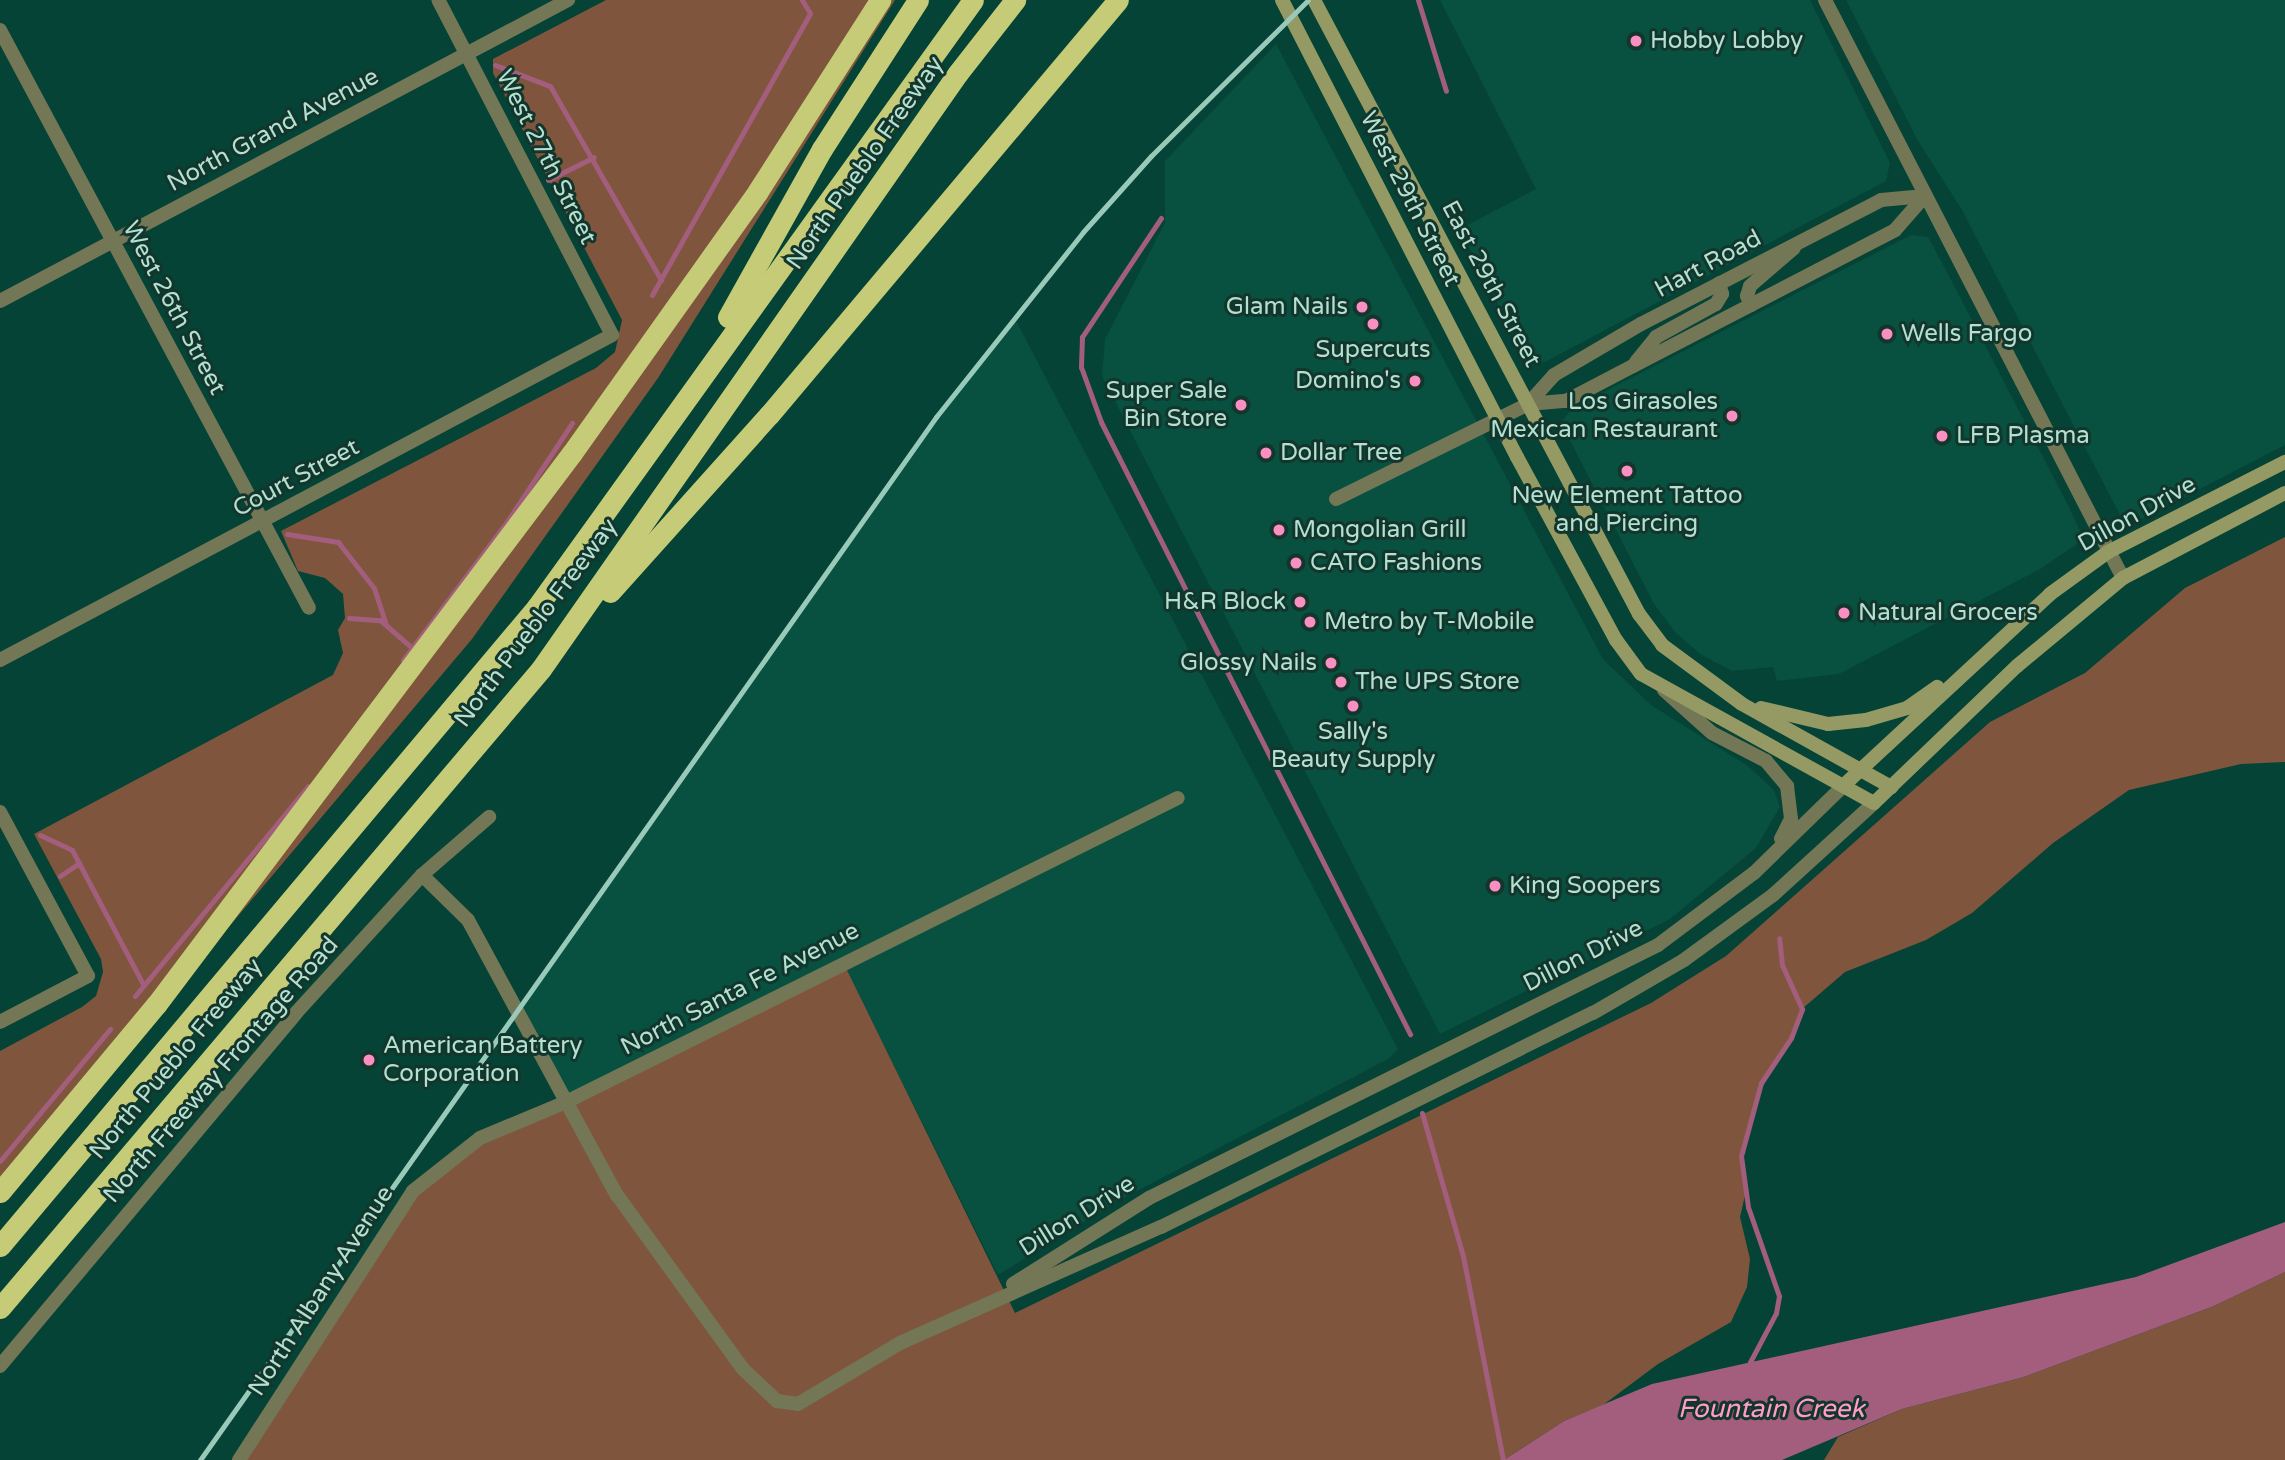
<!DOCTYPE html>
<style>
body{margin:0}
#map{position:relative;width:2285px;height:1460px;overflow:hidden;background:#044335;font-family:"Varela Round",sans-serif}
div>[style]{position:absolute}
.built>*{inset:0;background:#085040}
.green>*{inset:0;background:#7f563d}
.water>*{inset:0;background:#a35e7d}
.stream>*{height:5px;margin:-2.5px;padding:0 2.5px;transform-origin:2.5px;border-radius:2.5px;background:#a35e7d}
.minor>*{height:14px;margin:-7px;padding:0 7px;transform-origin:7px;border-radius:7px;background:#747756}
.tertiary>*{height:14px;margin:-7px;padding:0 7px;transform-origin:7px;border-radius:7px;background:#747756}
.secondary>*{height:14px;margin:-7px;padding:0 7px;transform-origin:7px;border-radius:7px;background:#959964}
.motorway>*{height:21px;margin:-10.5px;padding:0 10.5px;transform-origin:10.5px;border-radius:10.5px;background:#c5cb77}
.rail>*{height:5px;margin:-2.5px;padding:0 2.5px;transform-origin:2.5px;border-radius:2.5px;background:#98c9b9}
.dots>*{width:19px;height:19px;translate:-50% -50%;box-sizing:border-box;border:4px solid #14352c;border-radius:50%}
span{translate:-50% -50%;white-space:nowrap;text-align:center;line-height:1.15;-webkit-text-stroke:6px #14352c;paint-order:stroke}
.poi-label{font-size:24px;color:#b2e1d1}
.left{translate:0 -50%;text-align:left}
.right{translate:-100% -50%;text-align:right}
.street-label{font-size:24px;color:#b2e1d1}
.water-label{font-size:26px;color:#ff9dc8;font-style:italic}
</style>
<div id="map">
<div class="built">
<div style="clip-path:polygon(1440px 0,1810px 0,1890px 163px,1886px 181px,1545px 362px,1526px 360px,1460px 229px,1536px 189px)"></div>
<div style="clip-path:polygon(1846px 0,2285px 0,2285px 445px,2142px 519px,2120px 515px,1962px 210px,1918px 141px)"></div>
<div style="clip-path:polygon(1276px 44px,1603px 659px,1651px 705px,1748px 766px,1774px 790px,1780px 807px,1756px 848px,1670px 919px,1440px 1034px,1102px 376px,1105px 339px,1165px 223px,1165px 161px)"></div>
<div style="clip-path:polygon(1911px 235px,1928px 237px,1948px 274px,2069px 507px,2081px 533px,2077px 544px,2040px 569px,1839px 674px,1777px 681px,1773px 667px,1732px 671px,1700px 654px,1676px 633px,1654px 604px,1561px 423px,1572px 408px)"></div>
<div style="clip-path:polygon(1014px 317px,1398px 1049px,1388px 1059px,1116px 1202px,998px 1275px,843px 963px,566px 1102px,517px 1009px,936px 417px)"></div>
</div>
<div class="green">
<div style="clip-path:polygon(606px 0,895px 0,658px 378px,472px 639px,0 1198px,0 1051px,82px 1007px,96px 996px,103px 972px,101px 959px,34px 834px,333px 675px,343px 653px,338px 630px,345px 618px,343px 594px,325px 578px,298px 571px,281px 531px,596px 368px,615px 352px,622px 320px,493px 73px,493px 59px)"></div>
<div style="clip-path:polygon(2285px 537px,2285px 762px,2241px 764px,2129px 790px,2053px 843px,1972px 913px,1926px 940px,1845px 972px,1802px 1009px,1791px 1038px,1761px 1083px,1741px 1156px,1746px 1191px,1740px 1217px,1750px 1259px,1747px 1287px,1731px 1322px,1658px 1364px,1603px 1405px,1564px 1421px,1504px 1460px,239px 1460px,413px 1191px,480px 1138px,843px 962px,1015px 1313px,1651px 1003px,1726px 956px,1990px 722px,2085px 673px,2185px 588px)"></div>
<div style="clip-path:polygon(2285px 1272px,2285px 1460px,1824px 1460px,1838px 1437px,1902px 1409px,2024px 1377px,2214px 1306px)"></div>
</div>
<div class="water">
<div style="clip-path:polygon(2285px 1222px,2285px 1272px,2214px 1306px,2024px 1377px,1902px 1409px,1782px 1460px,1504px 1460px,1564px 1421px,1652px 1384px,2136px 1277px)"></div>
</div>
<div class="stream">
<div style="left:1418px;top:0;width:95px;rotate:72.9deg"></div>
<div style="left:495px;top:65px;width:59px;rotate:20.9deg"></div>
<div style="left:550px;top:86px;width:224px;rotate:60.2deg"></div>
<div style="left:548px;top:180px;width:51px;rotate:-26.6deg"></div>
<div style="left:1161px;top:218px;width:143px;rotate:123.6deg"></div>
<div style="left:1082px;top:337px;width:30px;rotate:92deg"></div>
<div style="left:1081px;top:367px;width:59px;rotate:70deg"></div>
<div style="left:1101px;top:422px;width:686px;rotate:63.21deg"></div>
<div style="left:652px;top:295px;width:323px;rotate:-60.7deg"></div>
<div style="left:810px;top:13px;width:15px;rotate:-122deg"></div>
<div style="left:287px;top:534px;width:52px;rotate:8.9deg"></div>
<div style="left:338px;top:542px;width:58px;rotate:52deg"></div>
<div style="left:374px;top:588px;width:39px;rotate:72deg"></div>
<div style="left:349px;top:618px;width:31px;rotate:4deg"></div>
<div style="left:380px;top:620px;width:41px;rotate:41.1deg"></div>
<div style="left:403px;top:660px;width:171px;rotate:-53.1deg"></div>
<div style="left:506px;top:523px;width:120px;rotate:-56.6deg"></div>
<div style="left:40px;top:835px;width:35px;rotate:25deg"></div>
<div style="left:72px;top:850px;width:152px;rotate:62.1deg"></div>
<div style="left:60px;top:876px;width:23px;rotate:-34deg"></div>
<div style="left:135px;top:996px;width:272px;rotate:-50.5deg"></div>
<div style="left:1422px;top:1113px;width:149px;rotate:74deg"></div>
<div style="left:1463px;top:1256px;width:208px;rotate:78.9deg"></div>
<div style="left:0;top:1161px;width:172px;rotate:-50.2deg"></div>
<div style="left:1750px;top:1362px;width:55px;rotate:-62deg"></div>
<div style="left:1776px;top:1313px;width:17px;rotate:-80deg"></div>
<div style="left:1779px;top:1296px;width:94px;rotate:-109.2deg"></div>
<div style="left:1748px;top:1207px;width:51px;rotate:-97.8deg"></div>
<div style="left:1741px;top:1156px;width:76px;rotate:-74.7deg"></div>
<div style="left:1761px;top:1083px;width:54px;rotate:-56.3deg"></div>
<div style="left:1791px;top:1038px;width:31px;rotate:-69deg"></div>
<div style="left:1802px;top:1009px;width:48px;rotate:-114.4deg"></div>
<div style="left:1782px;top:965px;width:27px;rotate:-96deg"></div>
</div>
<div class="minor">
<div style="left:1825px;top:0;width:650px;rotate:62.73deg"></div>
<div style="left:0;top:30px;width:655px;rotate:61.87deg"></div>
<div style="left:0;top:301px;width:643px;rotate:-27.92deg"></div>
<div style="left:1751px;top:305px;width:10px;rotate:-114deg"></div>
<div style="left:1747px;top:296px;width:10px;rotate:-73deg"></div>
<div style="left:1750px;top:286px;width:58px;rotate:-40.8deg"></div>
<div style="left:1636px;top:362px;width:32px;rotate:-51deg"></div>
<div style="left:1656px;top:337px;width:68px;rotate:-28.8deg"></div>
<div style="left:1716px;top:304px;width:12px;rotate:-59deg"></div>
<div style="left:1722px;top:294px;width:11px;rotate:-105deg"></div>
<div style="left:1528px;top:404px;width:39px;rotate:-48deg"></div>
<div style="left:1554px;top:375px;width:101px;rotate:-30.4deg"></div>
<div style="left:1641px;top:324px;width:270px;rotate:-27.3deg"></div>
<div style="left:1881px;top:200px;width:44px;rotate:-5.2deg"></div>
<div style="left:1336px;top:499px;width:214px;rotate:-26.3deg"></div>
<div style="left:1528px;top:404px;width:38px;rotate:-5deg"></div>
<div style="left:1566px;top:401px;width:76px;rotate:-27.6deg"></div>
<div style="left:1633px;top:366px;width:295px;rotate:-27.4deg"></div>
<div style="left:1895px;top:230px;width:45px;rotate:-48.6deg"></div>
<div style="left:0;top:660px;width:693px;rotate:-27.97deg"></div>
<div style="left:612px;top:335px;width:377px;rotate:-117.4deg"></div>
<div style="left:0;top:812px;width:186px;rotate:61.8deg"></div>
<div style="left:88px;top:976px;width:99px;rotate:152.4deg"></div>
<div style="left:422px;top:875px;width:89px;rotate:-40.9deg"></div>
<div style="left:239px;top:1460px;width:320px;rotate:-57.1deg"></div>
<div style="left:413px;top:1191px;width:85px;rotate:-38.3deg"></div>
<div style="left:480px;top:1138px;width:93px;rotate:-22.7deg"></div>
<div style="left:566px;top:1102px;width:683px;rotate:-26.42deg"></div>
</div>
<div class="tertiary">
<div style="left:1664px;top:690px;width:64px;rotate:41.9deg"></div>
<div style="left:1712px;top:733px;width:61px;rotate:27.4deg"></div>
<div style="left:1766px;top:761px;width:33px;rotate:50deg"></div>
<div style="left:1787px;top:786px;width:33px;rotate:83deg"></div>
<div style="left:1791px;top:819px;width:22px;rotate:117deg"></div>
<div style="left:1013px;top:1284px;width:161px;rotate:-32.3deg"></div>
<div style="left:1149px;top:1198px;width:568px;rotate:-26.43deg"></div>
<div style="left:1658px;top:945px;width:120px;rotate:-36.9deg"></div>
<div style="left:1754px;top:873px;width:124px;rotate:-44.3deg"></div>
<div style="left:0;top:1366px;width:459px;rotate:-50deg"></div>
<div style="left:295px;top:1014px;width:188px;rotate:-47.6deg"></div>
<div style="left:422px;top:875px;width:64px;rotate:44.4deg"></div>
<div style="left:468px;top:920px;width:313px;rotate:61.6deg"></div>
<div style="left:617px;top:1195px;width:215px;rotate:54.1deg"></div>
<div style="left:743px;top:1369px;width:47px;rotate:43.3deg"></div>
<div style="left:777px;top:1401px;width:21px;rotate:8deg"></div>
<div style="left:798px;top:1404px;width:119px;rotate:-30.9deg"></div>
<div style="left:900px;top:1343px;width:286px;rotate:-24deg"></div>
<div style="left:1161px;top:1227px;width:482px;rotate:-26.4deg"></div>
<div style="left:1593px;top:1013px;width:105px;rotate:-30.2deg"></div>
<div style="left:1684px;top:960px;width:110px;rotate:-36.1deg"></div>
<div style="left:1773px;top:895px;width:137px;rotate:-42.3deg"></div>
</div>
<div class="secondary">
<div style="left:1282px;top:0;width:514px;rotate:62.79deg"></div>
<div style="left:1517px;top:457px;width:208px;rotate:61.6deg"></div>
<div style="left:1616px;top:640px;width:42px;rotate:53.7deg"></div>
<div style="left:1641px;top:674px;width:266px;rotate:29deg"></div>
<div style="left:1874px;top:803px;width:198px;rotate:-43.8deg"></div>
<div style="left:2017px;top:666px;width:138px;rotate:-39.7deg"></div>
<div style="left:2123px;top:578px;width:183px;rotate:-27.7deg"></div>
<div style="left:1314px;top:0;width:695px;rotate:62.11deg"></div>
<div style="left:1639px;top:614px;width:39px;rotate:53deg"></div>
<div style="left:1662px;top:645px;width:99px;rotate:36.4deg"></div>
<div style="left:1742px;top:704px;width:171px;rotate:29.1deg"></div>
<div style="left:1761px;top:708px;width:69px;rotate:13.4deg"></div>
<div style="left:1828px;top:724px;width:38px;rotate:-6deg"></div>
<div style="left:1866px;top:720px;width:43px;rotate:-16.3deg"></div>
<div style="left:1907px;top:708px;width:37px;rotate:-35deg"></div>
<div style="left:1843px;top:786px;width:282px;rotate:-42.8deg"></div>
<div style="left:2050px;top:594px;width:72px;rotate:-35.9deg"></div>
<div style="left:2108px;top:552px;width:199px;rotate:-27deg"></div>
</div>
<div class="motorway">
<div style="left:728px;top:317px;width:193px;rotate:-60.8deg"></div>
<div style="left:822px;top:149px;width:177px;rotate:-57.2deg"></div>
<div style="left:610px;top:592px;width:238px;rotate:-48.1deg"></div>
<div style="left:769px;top:415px;width:542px;rotate:-49.94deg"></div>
<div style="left:0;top:1192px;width:244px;rotate:-50.2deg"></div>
<div style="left:156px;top:1005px;width:691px;rotate:-53deg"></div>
<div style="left:572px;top:453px;width:321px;rotate:-54.6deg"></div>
<div style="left:758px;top:191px;width:227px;rotate:-57.4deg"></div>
<div style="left:0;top:1246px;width:835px;rotate:-49.96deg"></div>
<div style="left:537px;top:607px;width:747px;rotate:-54.31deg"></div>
<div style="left:0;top:1308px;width:837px;rotate:-49.75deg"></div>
<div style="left:541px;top:669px;width:727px;rotate:-55.02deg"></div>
<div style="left:958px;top:73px;width:93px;rotate:-52deg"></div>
</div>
<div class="rail">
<div style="left:200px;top:1460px;width:1277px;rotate:-54.79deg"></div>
<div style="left:936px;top:417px;width:236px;rotate:-51.5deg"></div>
<div style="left:1083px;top:232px;width:102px;rotate:-48.2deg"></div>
<div style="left:1151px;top:156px;width:221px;rotate:-44.8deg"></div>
</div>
<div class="dots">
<div style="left:1636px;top:41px;background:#fc8fc1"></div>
<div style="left:1362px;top:307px;background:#fc8fc1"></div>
<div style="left:1373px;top:324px;background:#fc8fc1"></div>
<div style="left:1887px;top:334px;background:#fc8fc1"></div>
<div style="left:1415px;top:381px;background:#fc8fc1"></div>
<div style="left:1241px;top:405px;background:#fc8fc1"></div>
<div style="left:1732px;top:416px;background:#fc8fc1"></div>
<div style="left:1942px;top:436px;background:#fc8fc1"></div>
<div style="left:1266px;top:453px;background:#fc8fc1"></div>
<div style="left:1627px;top:471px;background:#fc8fc1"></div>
<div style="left:1279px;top:530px;background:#fc8fc1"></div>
<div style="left:1296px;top:563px;background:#fc8fc1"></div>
<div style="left:1300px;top:602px;background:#fc8fc1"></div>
<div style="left:1844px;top:613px;background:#fc8fc1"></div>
<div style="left:1310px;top:622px;background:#fc8fc1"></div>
<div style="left:1331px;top:663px;background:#fc8fc1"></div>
<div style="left:1341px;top:682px;background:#fc8fc1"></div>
<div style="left:1353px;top:706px;background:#fc8fc1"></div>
<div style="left:1495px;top:886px;background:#fc8fc1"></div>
<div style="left:369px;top:1060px;background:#fc8fc1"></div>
</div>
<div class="poi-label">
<span class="left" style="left:1650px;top:41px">Hobby Lobby</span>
<span class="right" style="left:1348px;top:307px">Glam Nails</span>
<span class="left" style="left:1901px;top:334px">Wells Fargo</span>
<span style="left:1373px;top:350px">Supercuts</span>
<span class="right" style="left:1401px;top:381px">Domino's</span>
<span class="right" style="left:1227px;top:405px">Super Sale<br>Bin Store</span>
<span class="right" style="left:1718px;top:416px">Los Girasoles<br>Mexican Restaurant</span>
<span class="left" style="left:1956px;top:436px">LFB Plasma</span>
<span class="left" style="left:1280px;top:453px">Dollar Tree</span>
<span style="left:1627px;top:510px">New Element Tattoo<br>and Piercing</span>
<span class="left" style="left:1293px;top:530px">Mongolian Grill</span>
<span class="left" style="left:1310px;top:563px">CATO Fashions</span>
<span class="right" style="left:1286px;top:602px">H&amp;R Block</span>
<span class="left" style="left:1858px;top:613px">Natural Grocers</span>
<span class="left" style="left:1324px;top:622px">Metro by T-Mobile</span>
<span class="right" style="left:1317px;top:663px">Glossy Nails</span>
<span class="left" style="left:1355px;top:682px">The UPS Store</span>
<span style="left:1353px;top:746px">Sally's<br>Beauty Supply</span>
<span class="left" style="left:1509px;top:886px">King Soopers</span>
<span class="left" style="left:383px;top:1060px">American Battery<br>Corporation</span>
</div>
<div class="street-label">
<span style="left:273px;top:130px;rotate:-28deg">North Grand Avenue</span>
<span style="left:546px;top:157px;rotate:63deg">West 27th Street</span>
<span style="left:865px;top:163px;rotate:-55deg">North Pueblo Freeway</span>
<span style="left:1410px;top:199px;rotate:63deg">West 29th Street</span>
<span style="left:1708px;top:264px;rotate:-28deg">Hart Road</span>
<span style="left:1491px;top:284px;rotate:62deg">East 29th Street</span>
<span style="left:174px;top:308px;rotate:62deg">West 26th Street</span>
<span style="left:296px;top:478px;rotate:-28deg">Court Street</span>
<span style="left:2137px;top:514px;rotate:-29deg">Dillon Drive</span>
<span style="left:536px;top:623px;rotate:-53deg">North Pueblo Freeway</span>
<span style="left:1583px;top:956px;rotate:-27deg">Dillon Drive</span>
<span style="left:740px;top:989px;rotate:-27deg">North Santa Fe Avenue</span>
<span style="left:176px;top:1059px;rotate:-50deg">North Pueblo Freeway</span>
<span style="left:221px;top:1070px;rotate:-49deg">North Freeway Frontage Road</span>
<span style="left:1077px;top:1216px;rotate:-32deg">Dillon Drive</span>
<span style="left:321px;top:1291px;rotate:-57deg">North Albany Avenue</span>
</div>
<div class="water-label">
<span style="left:1771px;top:1409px">Fountain Creek</span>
</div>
</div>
